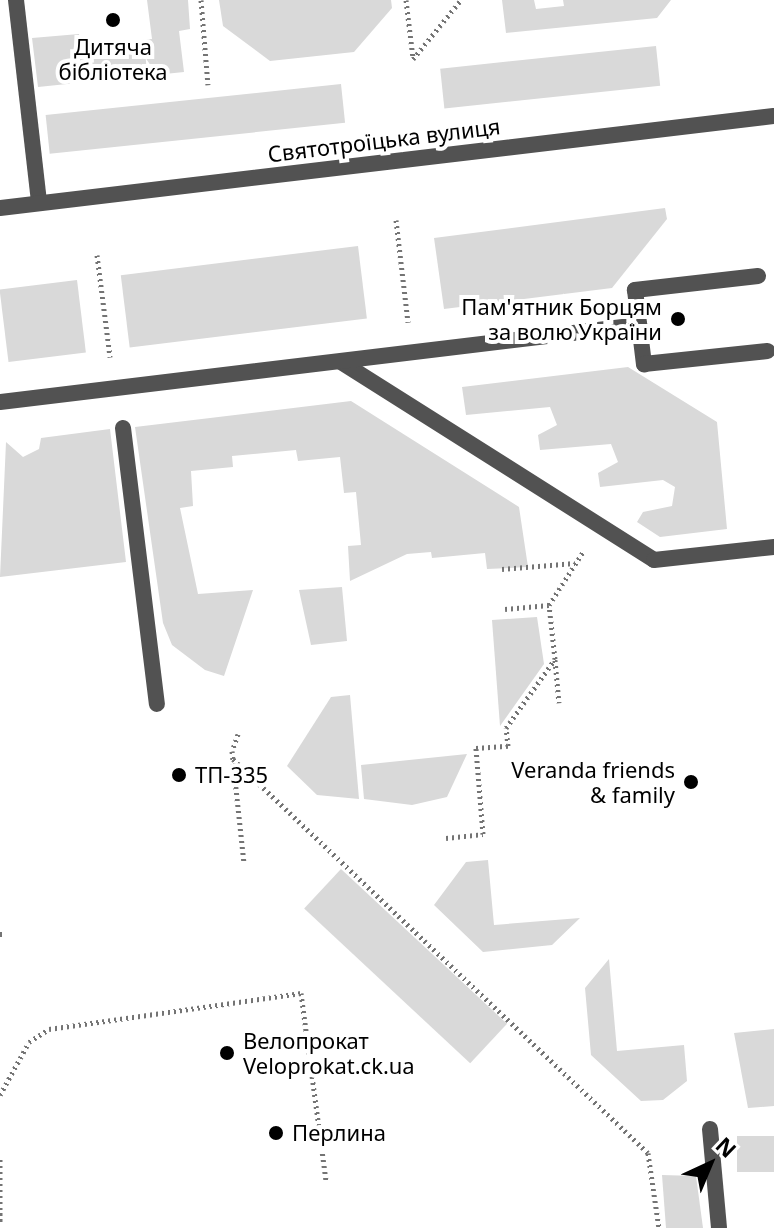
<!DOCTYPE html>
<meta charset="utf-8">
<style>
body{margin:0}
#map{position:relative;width:774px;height:1228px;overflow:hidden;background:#fff;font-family:"Noto Sans",sans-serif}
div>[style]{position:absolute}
.green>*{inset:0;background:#d9d9d9;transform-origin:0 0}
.path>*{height:5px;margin-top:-2.5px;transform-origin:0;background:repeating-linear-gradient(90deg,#747474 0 2px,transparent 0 6px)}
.service>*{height:16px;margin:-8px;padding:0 8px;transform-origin:8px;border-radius:8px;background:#525252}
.pedestrian>*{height:16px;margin:-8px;padding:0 8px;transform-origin:8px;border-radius:8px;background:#525252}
.tertiary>*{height:16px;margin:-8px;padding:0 8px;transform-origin:8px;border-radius:8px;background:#525252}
.dots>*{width:22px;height:22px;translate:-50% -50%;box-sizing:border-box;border:4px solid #fff;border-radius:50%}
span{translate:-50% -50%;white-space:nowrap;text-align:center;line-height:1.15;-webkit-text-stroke:8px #fff;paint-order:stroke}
.poi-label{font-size:22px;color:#000}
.right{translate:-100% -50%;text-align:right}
.left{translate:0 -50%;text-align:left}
.street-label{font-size:22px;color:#000}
.north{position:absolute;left:670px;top:1124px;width:80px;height:80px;-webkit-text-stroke:6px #fff;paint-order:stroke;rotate:44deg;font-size:22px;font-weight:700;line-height:32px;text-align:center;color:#000}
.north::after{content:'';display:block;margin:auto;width:28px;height:36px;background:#000;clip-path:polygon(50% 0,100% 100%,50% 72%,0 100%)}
</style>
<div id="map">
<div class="green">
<div style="clip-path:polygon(147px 0,188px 0,190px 29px,179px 31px,184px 72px,38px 87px,32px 38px,79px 34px,81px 46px,152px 39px)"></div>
<div style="clip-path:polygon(219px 0,391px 0,392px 8px,354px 52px,270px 61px,223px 26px)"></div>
<div style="clip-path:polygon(502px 0,534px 0,536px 9px,564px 6px,563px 0,671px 0,657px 18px,506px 33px)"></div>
<div style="left:656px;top:46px;width:40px;height:217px;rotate:84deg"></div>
<div style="left:341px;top:84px;width:39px;height:297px;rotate:84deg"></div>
<div style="clip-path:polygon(665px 208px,667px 219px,612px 288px,444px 309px,434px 238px)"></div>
<div style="left:358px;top:246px;width:73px;height:239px;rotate:83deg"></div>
<div style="left:77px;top:280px;width:73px;height:78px;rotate:83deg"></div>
<div style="clip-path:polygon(628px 367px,717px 422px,727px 529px,660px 537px,637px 522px,643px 512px,672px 506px,675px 487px,663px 480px,600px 487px,598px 473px,618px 462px,611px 444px,540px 450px,538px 435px,557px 425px,550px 407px,466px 415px,462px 387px)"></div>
<div style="clip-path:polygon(351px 401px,519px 507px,528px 567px,487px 569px,485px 553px,432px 558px,431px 552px,407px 554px,350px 581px,348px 546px,361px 545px,356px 492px,344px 493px,340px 457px,298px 461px,296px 450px,232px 456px,233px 467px,191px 471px,193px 506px,180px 508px,198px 594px,253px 590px,224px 676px,205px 670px,172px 645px,163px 623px,135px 427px)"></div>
<div style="clip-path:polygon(110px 429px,126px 562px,0 577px,6px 442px,23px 457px,39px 449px,41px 438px)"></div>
<div style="clip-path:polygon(342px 587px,347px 641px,311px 645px,299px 590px)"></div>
<div style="clip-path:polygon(537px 617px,544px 664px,500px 726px,492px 620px)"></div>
<div style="clip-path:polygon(350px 695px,359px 799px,317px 795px,287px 766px,331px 697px)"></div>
<div style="clip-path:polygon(467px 754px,447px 797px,412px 805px,364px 799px,361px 765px)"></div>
<div style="clip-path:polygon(488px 860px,494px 925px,580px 918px,552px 945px,483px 952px,434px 905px,466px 862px)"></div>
<div style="left:341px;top:869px;width:227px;height:54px;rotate:43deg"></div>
<div style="clip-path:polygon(609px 959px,617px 1051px,684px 1045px,687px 1081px,663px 1100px,641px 1101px,591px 1055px,585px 988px)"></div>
<div style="clip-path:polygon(774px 1029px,774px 1106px,748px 1108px,734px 1033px)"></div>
<div style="left:774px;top:1136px;width:36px;height:37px;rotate:90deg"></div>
<div style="clip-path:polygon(662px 1175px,696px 1176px,703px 1228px,666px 1228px)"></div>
</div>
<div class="path">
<div style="left:201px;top:0;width:85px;rotate:85.3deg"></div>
<div style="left:406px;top:0;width:58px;rotate:83.1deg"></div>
<div style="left:413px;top:59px;width:76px;rotate:-50.9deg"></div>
<div style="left:396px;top:220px;width:103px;rotate:83.3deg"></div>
<div style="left:97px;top:255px;width:103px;rotate:82.7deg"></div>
<div style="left:502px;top:569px;width:73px;rotate:-4.7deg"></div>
<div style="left:505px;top:609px;width:44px;rotate:-5.2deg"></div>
<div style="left:555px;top:660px;width:43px;rotate:84.7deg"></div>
<div style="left:238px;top:734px;width:18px;rotate:109deg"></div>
<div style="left:232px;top:751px;width:113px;rotate:83.9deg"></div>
<div style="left:233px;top:759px;width:572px;rotate:43.51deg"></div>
<div style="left:648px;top:1153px;width:76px;rotate:81.7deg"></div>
<div style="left:446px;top:838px;width:37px;rotate:-6deg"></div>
<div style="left:483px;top:834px;width:86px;rotate:-94.7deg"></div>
<div style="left:476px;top:748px;width:32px;rotate:-4deg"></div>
<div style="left:508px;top:746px;width:18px;rotate:-96deg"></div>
<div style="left:506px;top:728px;width:85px;rotate:-54.6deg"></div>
<div style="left:555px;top:659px;width:54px;rotate:-96.3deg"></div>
<div style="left:549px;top:605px;width:63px;rotate:-57.3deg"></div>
<div style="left:0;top:934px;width:4px"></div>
<div style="left:0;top:1095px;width:60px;rotate:-61.3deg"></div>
<div style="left:29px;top:1042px;width:24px;rotate:-33deg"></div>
<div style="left:49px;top:1029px;width:255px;rotate:-8.1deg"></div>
<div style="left:301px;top:993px;width:189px;rotate:82.4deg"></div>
<div style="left:0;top:1159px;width:63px;rotate:90deg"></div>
</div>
<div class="service">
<div style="left:16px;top:0;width:204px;rotate:83.5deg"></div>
<div style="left:123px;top:428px;width:278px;rotate:83deg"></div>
<div style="left:710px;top:1129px;width:99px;rotate:84.8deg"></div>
</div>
<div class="pedestrian">
<div style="left:758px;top:276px;width:124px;rotate:173.5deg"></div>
<div style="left:635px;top:290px;width:75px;rotate:83.1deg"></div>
<div style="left:644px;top:364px;width:124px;rotate:-6deg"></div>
<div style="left:341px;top:362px;width:370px;rotate:32.3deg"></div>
<div style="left:654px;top:560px;width:121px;rotate:-6.2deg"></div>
<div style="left:0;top:402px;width:644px;rotate:-6.87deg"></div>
</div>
<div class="tertiary">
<div style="left:0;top:208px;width:779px;rotate:-6.78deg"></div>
</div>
<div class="dots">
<div style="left:113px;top:20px;background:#000"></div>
<div style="left:678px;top:319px;background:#000"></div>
<div style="left:179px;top:775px;background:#000"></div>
<div style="left:691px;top:782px;background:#000"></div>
<div style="left:227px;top:1053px;background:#000"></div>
<div style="left:276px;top:1133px;background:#000"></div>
</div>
<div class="poi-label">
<span style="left:113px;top:59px">Дитяча<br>бібліотека</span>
<span class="right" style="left:662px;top:319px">Пам'ятник Борцям<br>за волю України</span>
<span class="right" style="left:675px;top:782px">Veranda friends<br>&amp; family</span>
<span class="left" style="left:195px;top:775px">ТП-335</span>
<span class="left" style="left:243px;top:1053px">Велопрокат<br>Veloprokat.ck.ua</span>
<span class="left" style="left:292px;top:1133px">Перлина</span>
</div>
<div class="street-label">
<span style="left:384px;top:140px;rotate:-7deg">Святотроїцька вулиця</span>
</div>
<div class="north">N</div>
</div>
